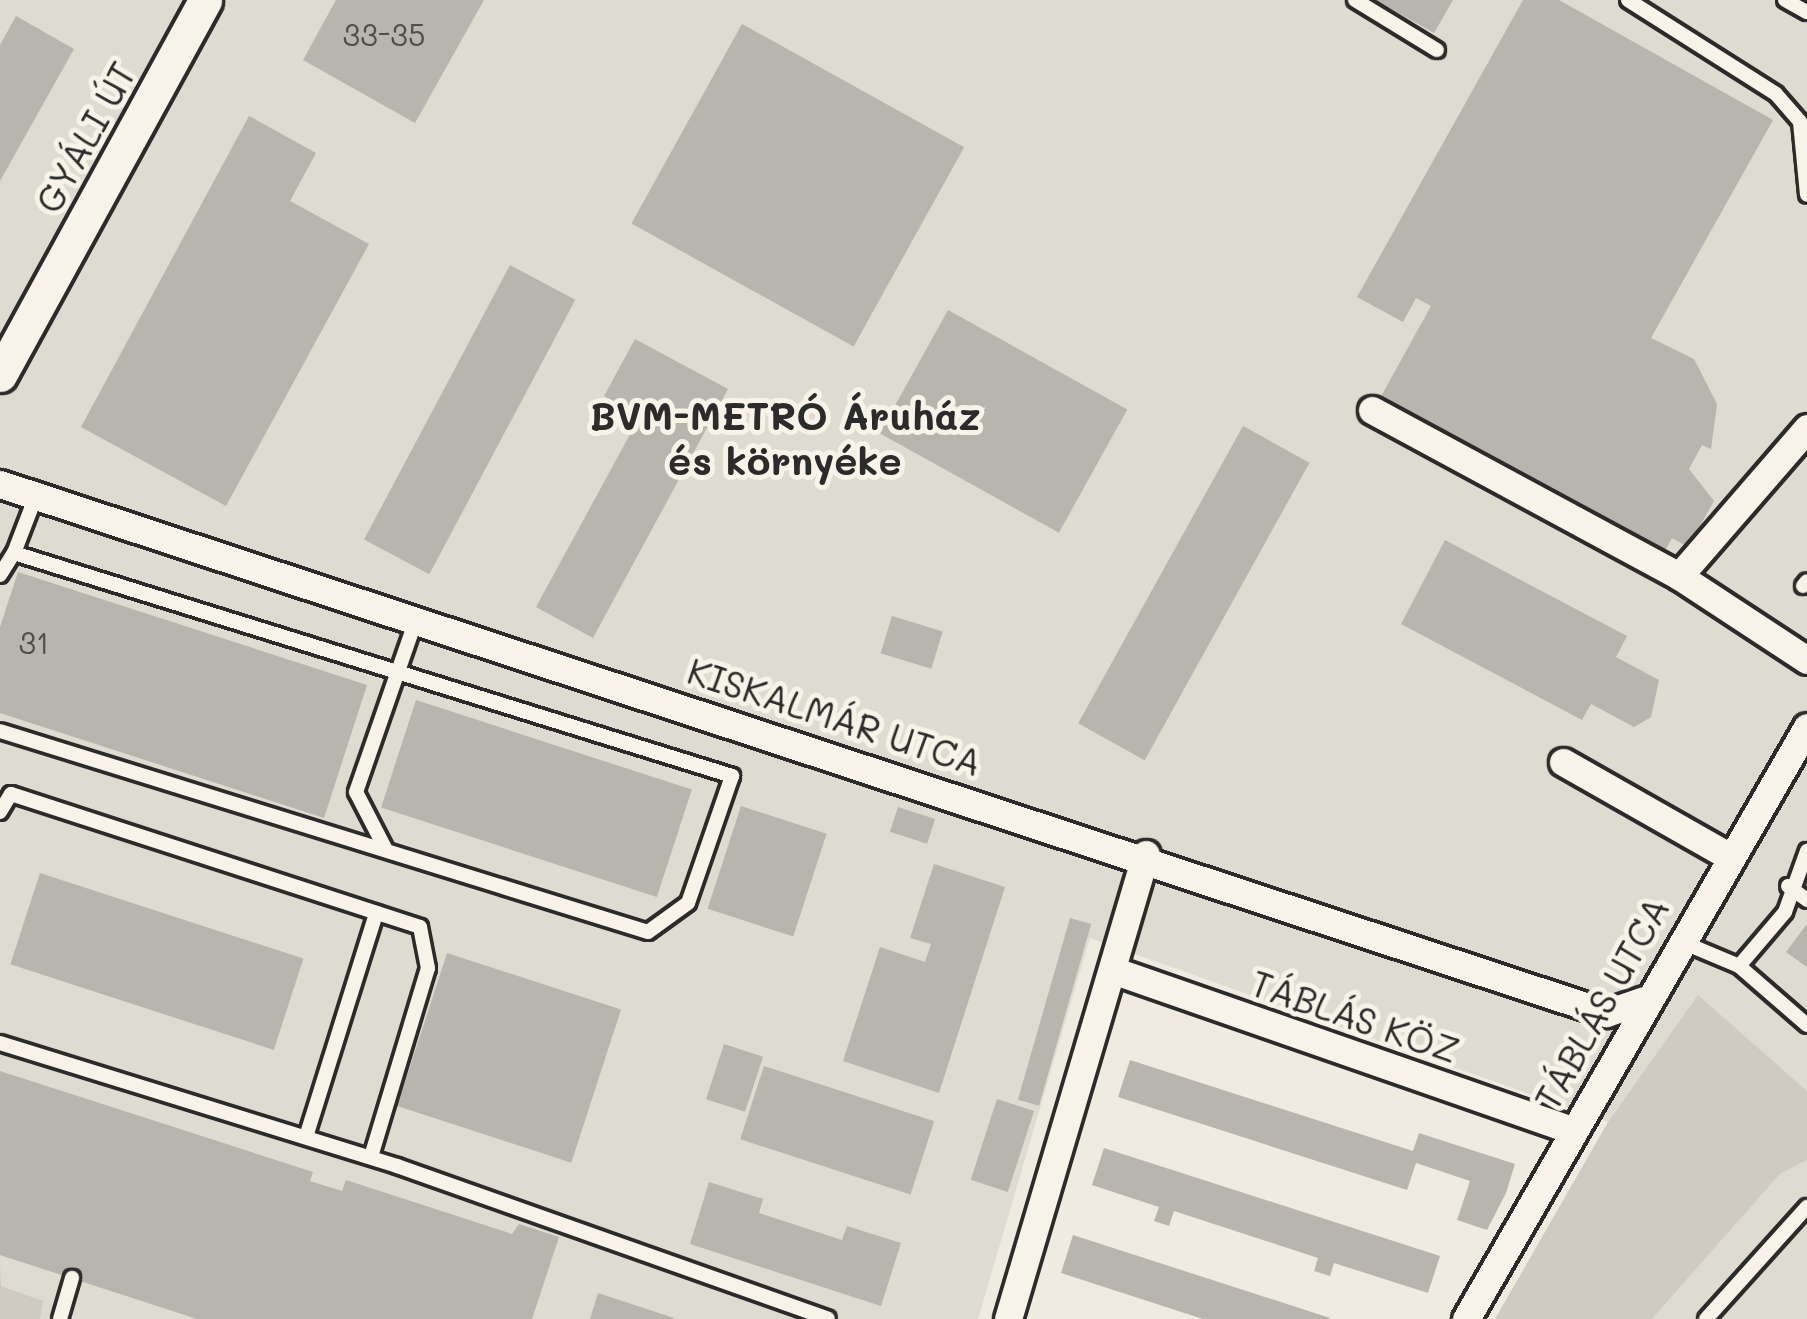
<!DOCTYPE html>
<meta charset="utf-8">
<style>
body{margin:0}
#map{position:relative;width:1807px;height:1319px;overflow:hidden;background:#efebe0;font-family:Mali,sans-serif}
div>[style]{position:absolute}
.built>*{inset:0;background:#dedbd1}
.green>*{inset:0;background:#cfcbc2}
.building>*{inset:0;background:#b8b5ae;transform-origin:0 0}
.roads{filter:drop-shadow(3px 0 #2b2b2b) drop-shadow(-3px 0 #2b2b2b) drop-shadow(0 3px #2b2b2b) drop-shadow(0 -3px #2b2b2b)}
.service>*{height:14px;margin:-7px;padding:0 7px;transform-origin:7px;border-radius:7px;background:#f7f3e8}
.minor>*{height:27px;margin:-13.5px;padding:0 13.5px;transform-origin:13.5px;border-radius:13.5px;background:#f7f3e8}
.tertiary>*{height:33px;margin:-16.5px;padding:0 16.5px;transform-origin:16.5px;border-radius:16.5px;background:#f7f3e8}
span{translate:-50% -50%;white-space:nowrap;text-align:center;line-height:1.15;-webkit-text-stroke:10px #f7f3e8;paint-order:stroke}
.number-label{font-size:30px;color:#4e4e4c}
.number-label span{-webkit-text-stroke-width:0}
.street-label{font-size:36px;color:#2b2b2b}
.neighbourhood-label{font-size:39px;color:#2b2b2b;font-weight:700}
</style>
<div id="map">
<div class="built">
<div style="clip-path:polygon(0 0,1807px 0,1807px 1091px,1698px 996px,1608px 1122px,1090px 938px,978px 1319px,0 1319px)"></div>
<div style="clip-path:polygon(1807px 1160px,1807px 1319px,1652px 1319px,1780px 1174px)"></div>
</div>
<div class="green">
<div style="clip-path:polygon(1698px 995px,1807px 1091px,1807px 1160px,1780px 1174px,1652px 1319px,1495px 1319px,1608px 1122px)"></div>
<div style="clip-path:polygon(0 1263px,1px 1286px,43px 1301px,40px 1319px,0 1319px)"></div>
</div>
<div class="building">
<div style="clip-path:polygon(336px 0,484px 0,415px 123px,303px 60px)"></div>
<div style="clip-path:polygon(1375px 0,1453px 0,1434px 33px)"></div>
<div style="clip-path:polygon(1523px 0,1559px 0,1773px 120px,1651px 338px,1694px 359px,1717px 404px,1711px 449px,1702px 445px,1689px 469px,1714px 501px,1688px 547px,1672px 538px,1661px 558px,1379px 400px,1431px 306px,1416px 298px,1403px 322px,1357px 297px)"></div>
<div style="clip-path:polygon(16px 16px,74px 49px,0 181px,0 45px)"></div>
<div style="left:742px;top:24px;width:254px;height:228px;rotate:29deg"></div>
<div style="clip-path:polygon(249px 116px,316px 153px,290px 201px,369px 244px,226px 506px,81px 427px)"></div>
<div style="left:510px;top:265px;width:74px;height:311px;rotate:28deg"></div>
<div style="left:948px;top:310px;width:205px;height:141px;rotate:29deg"></div>
<div style="clip-path:polygon(635px 339px,728px 389px,593px 638px,536px 607px,640px 416px,604px 396px)"></div>
<div style="left:1243px;top:426px;width:76px;height:340px;rotate:29deg"></div>
<div style="clip-path:polygon(1445px 540px,1627px 636px,1616px 657px,1659px 680px,1651px 717px,1634px 727px,1591px 704px,1582px 720px,1401px 624px)"></div>
<div style="clip-path:polygon(18px 572px,367px 685px,324px 818px,0 713px,0 627px)"></div>
<div style="left:892px;top:616px;width:53px;height:39px;rotate:17deg"></div>
<div style="left:416px;top:700px;width:290px;height:113px;rotate:18deg"></div>
<div style="left:741px;top:806px;width:90px;height:108px;rotate:18deg"></div>
<div style="left:898px;top:807px;width:39px;height:26px;rotate:18deg"></div>
<div style="clip-path:polygon(934px 864px,1005px 887px,939px 1093px,843px 1061px,880px 947px,925px 962px,931px 944px,910px 938px)"></div>
<div style="left:40px;top:873px;width:277px;height:96px;rotate:18deg"></div>
<div style="left:1070px;top:918px;width:22px;height:189px;rotate:16deg"></div>
<div style="clip-path:polygon(1807px 924px,1807px 967px,1786px 952px)"></div>
<div style="left:447px;top:953px;width:183px;height:161px;rotate:18deg"></div>
<div style="left:724px;top:1044px;width:41px;height:58px;rotate:18deg"></div>
<div style="clip-path:polygon(1130px 1060px,1413px 1151px,1419px 1133px,1515px 1164px,1506px 1193px,1487px 1230px,1457px 1220px,1470px 1181px,1416px 1163px,1407px 1190px,1118px 1097px)"></div>
<div style="left:764px;top:1066px;width:179px;height:77px;rotate:18deg"></div>
<div style="clip-path:polygon(0 1071px,313px 1172px,310px 1181px,342px 1191px,346px 1180px,512px 1234px,519px 1224px,559px 1237px,532px 1319px,197px 1319px,0 1255px)"></div>
<div style="left:997px;top:1099px;width:39px;height:85px;rotate:18deg"></div>
<div style="clip-path:polygon(1104px 1148px,1440px 1256px,1428px 1293px,1334px 1263px,1330px 1276px,1314px 1271px,1318px 1258px,1174px 1211px,1169px 1226px,1154px 1221px,1159px 1207px,1092px 1185px)"></div>
<div style="clip-path:polygon(709px 1182px,763px 1199px,759px 1213px,842px 1240px,847px 1226px,901px 1243px,881px 1306px,690px 1244px)"></div>
<div style="clip-path:polygon(1073px 1235px,1330px 1318px,1330px 1319px,1203px 1319px,1061px 1273px)"></div>
<div style="clip-path:polygon(598px 1293px,674px 1318px,674px 1319px,590px 1319px)"></div>
</div>
<div class="roads">
<div class="service">
<div style="left:1355px;top:0;width:96px;rotate:31.4deg"></div>
<div style="left:1628px;top:0;width:175px;rotate:32.4deg"></div>
<div style="left:1776px;top:94px;width:37px;rotate:49deg"></div>
<div style="left:1800px;top:122px;width:73px;rotate:84.5deg"></div>
<div style="left:1785px;top:0;width:25px;rotate:29deg"></div>
<div style="left:14px;top:553px;width:61px;rotate:-68.9deg"></div>
<div style="left:0;top:575px;width:26px;rotate:-58deg"></div>
<div style="left:14px;top:553px;width:752px;rotate:17.25deg"></div>
<div style="left:732px;top:776px;width:134px;rotate:109.1deg"></div>
<div style="left:688px;top:903px;width:49px;rotate:144.1deg"></div>
<div style="left:648px;top:932px;width:678px;rotate:-162.77deg"></div>
<div style="left:1803px;top:586px;width:6px;rotate:-51deg"></div>
<div style="left:0;top:812px;width:21px;rotate:-59deg"></div>
<div style="left:11px;top:794px;width:430px;rotate:18deg"></div>
<div style="left:420px;top:927px;width:42px;rotate:79deg"></div>
<div style="left:428px;top:968px;width:197px;rotate:106.8deg"></div>
<div style="left:386px;top:850px;width:65px;rotate:-117.3deg"></div>
<div style="left:356px;top:792px;width:182px;rotate:-70.8deg"></div>
<div style="left:1788px;top:886px;width:24px;rotate:36deg"></div>
<div style="left:1682px;top:942px;width:62px;rotate:22.8deg"></div>
<div style="left:1739px;top:966px;width:90px;rotate:40.9deg"></div>
<div style="left:1739px;top:966px;width:71px;rotate:-49.6deg"></div>
<div style="left:1785px;top:912px;width:65px;rotate:-70.2deg"></div>
<div style="left:0;top:1043px;width:416px;rotate:17.2deg"></div>
<div style="left:397px;top:1166px;width:457px;rotate:19.5deg"></div>
<div style="left:306px;top:1137px;width:235px;rotate:-72.6deg"></div>
<div style="left:60px;top:1319px;width:43px;rotate:-73.7deg"></div>
<div style="left:1706px;top:1319px;width:151px;rotate:-48deg"></div>
</div>
<div class="minor">
<div style="left:1372px;top:410px;width:349px;rotate:28.4deg"></div>
<div style="left:1679px;top:576px;width:153px;rotate:33.3deg"></div>
<div style="left:0;top:484px;width:1691px;rotate:18.23deg"></div>
<div style="left:1606px;top:1013px;width:39px;rotate:-19deg"></div>
<div style="left:1679px;top:576px;width:196px;rotate:-49.1deg"></div>
<div style="left:1563px;top:762px;width:189px;rotate:29.6deg"></div>
<div style="left:1115px;top:971px;width:483px;rotate:19.2deg"></div>
<div style="left:1008px;top:1319px;width:485px;rotate:-73.5deg"></div>
<div style="left:1466px;top:1319px;width:683px;rotate:-60.06deg"></div>
</div>
<div class="tertiary">
<div style="left:0;top:375px;width:427px;rotate:-61.3deg"></div>
</div>
</div>
<div class="number-label">
<span style="left:384px;top:34px">33-35</span>
<span style="left:34px;top:642px">31</span>
</div>
<div class="street-label">
<span style="left:85px;top:137px;rotate:-61deg">GYÁLI ÚT</span>
<span style="left:835px;top:716px;rotate:18deg">KISKALMÁR UTCA</span>
<span style="left:1601px;top:1003px;rotate:-61deg">TÁBLÁS UTCA</span>
<span style="left:1355px;top:1016px;rotate:19deg">TÁBLÁS KÖZ</span>
</div>
<div class="neighbourhood-label">
<span style="left:785px;top:438px">BVM-METRÓ Áruház<br>és környéke</span>
</div>
</div>
